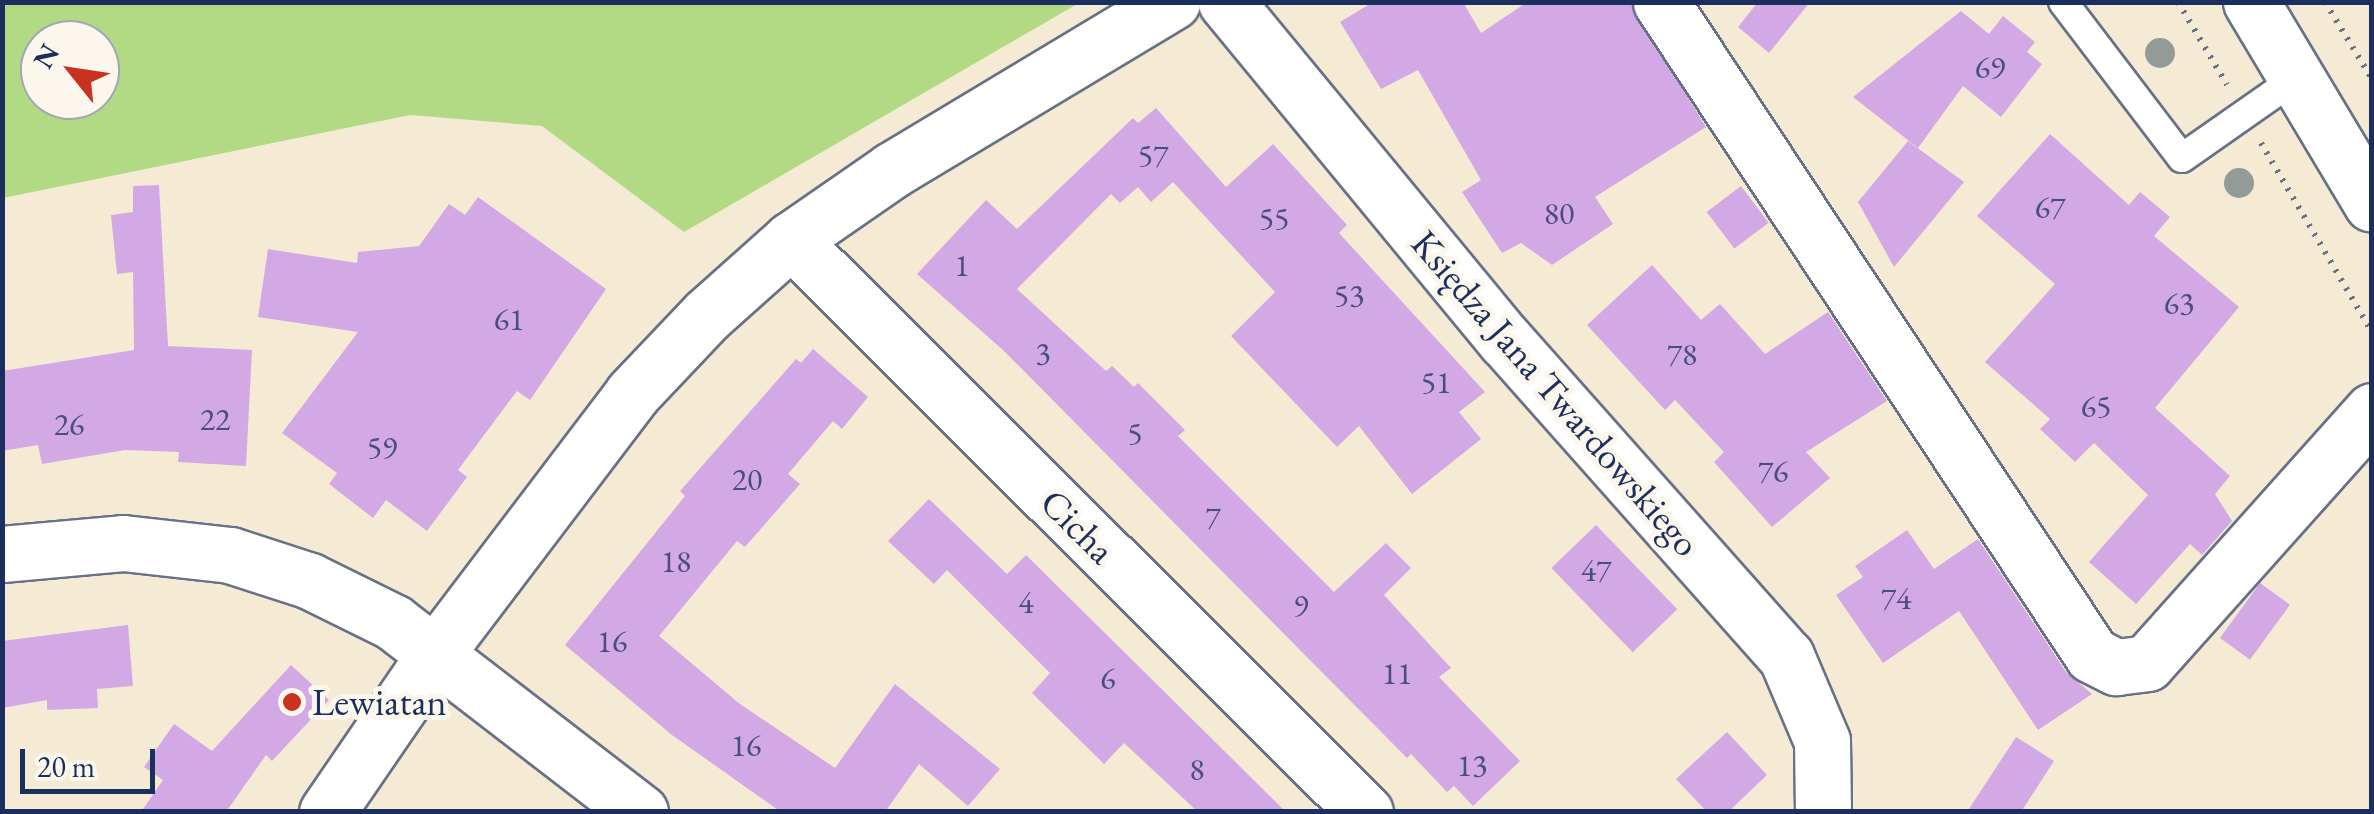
<!DOCTYPE html>
<meta charset="utf-8">
<style>
body{margin:0}
#map{position:relative;width:2374px;height:814px;overflow:hidden;background:#f5ebd5;font-family:"EB Garamond",serif}
div>[style]{position:absolute}
.green>*{inset:0;background:#b2d983}
.building>*{inset:0;background:#d2a9e5;transform-origin:0 0}
.path>*{height:6px;margin-top:-3px;transform-origin:0;background:repeating-linear-gradient(90deg,#677188 0 2.5px,transparent 0 10.5px)}
.roads{filter:drop-shadow(2px 0 #677188) drop-shadow(-2px 0 #677188) drop-shadow(0 2px #677188) drop-shadow(0 -2px #677188)}
.service>*{height:28px;margin:-14px;padding:0 14px;transform-origin:14px;border-radius:14px;background:#fff}
.minor>*{height:55px;margin:-27.5px;padding:0 27.5px;transform-origin:27.5px;border-radius:27.5px;background:#fff}
.tertiary>*{height:55px;margin:-27.5px;padding:0 27.5px;transform-origin:27.5px;border-radius:27.5px;background:#fff}
.trees>*{width:30px;height:30px;margin:-15px;border-radius:50%;background:#929b98}
.dots>*{width:28px;height:28px;translate:-50% -50%;box-sizing:border-box;border:5px solid #fbf7ec;border-radius:50%}
span{translate:-50% -50%;white-space:nowrap;text-align:center;line-height:1.15;-webkit-text-stroke:10px #fbf7ec;paint-order:stroke}
.number-label{font-size:32px;color:#494e80}
.number-label span{-webkit-text-stroke-width:0}
.street-label{font-size:38px;color:#1b2f5e}
.poi-label{font-size:38px;color:#1b2f5e}
.left{translate:0 -50%;text-align:left}
.frame{position:absolute;inset:0;border:5px solid #1b2f5e;pointer-events:none}
.north{position:absolute;left:20px;top:20px;width:100px;height:100px;box-sizing:border-box;background:#fbf7ec;border:2px solid #a1a7b3;border-radius:50%;rotate:300deg;font-size:28px;font-weight:700;line-height:40px;text-align:center;color:#1b2f5e}
.north::after{content:'';display:block;margin:auto;width:35px;height:45px;background:#c8321e;clip-path:polygon(50% 0,100% 100%,50% 72%,0 100%)}
.scale{position:absolute;left:20px;top:749px;width:135px;height:45px;box-sizing:border-box;border:5px solid #1b2f5e;border-top:0;padding-left:12px;font-size:30px;line-height:35px;white-space:nowrap;color:#1b2f5e;-webkit-text-stroke:8px #fbf7ec;paint-order:stroke}
</style>
<div id="map">
<div class="green">
<div style="clip-path:polygon(evenodd,3px 2px,1079px 2px,1079px 3px,684px 232px,542px 126px,410px 115px,3px 198px,3px 2px,40px 40px,100px 40px,100px 100px,40px 100px,40px 40px)"></div>
</div>
<div class="building">
<div style="clip-path:polygon(1373px 2px,1463px 2px,1481px 33px,1527px 2px,1630px 2px,1706px 127px,1595px 197px,1613px 224px,1552px 265px,1521px 243px,1502px 253px,1462px 192px,1481px 180px,1418px 70px,1381px 89px,1340px 22px)"></div>
<div style="clip-path:polygon(1758px 2px,1810px 2px,1769px 53px,1738px 27px)"></div>
<div style="clip-path:polygon(1961px 11px,1989px 34px,2003px 16px,2035px 42px,2027px 52px,2042px 64px,2001px 117px,1963px 86px,1918px 148px,1853px 97px)"></div>
<div style="clip-path:polygon(1156px 108px,1226px 187px,1273px 144px,1347px 225px,1339px 233px,1485px 392px,1459px 412px,1481px 439px,1412px 494px,1359px 426px,1337px 447px,1231px 336px,1275px 292px,1173px 182px,1151px 202px,1138px 187px,1120px 203px,1111px 194px,1017px 289px,1106px 371px,1112px 366px,1134px 387px,1138px 383px,1185px 430px,1178px 436px,1334px 592px,1386px 543px,1411px 568px,1384px 595px,1451px 668px,1439px 677px,1520px 761px,1473px 806px,1454px 786px,1447px 792px,1411px 754px,1407px 758px,1004px 351px,917px 274px,986px 200px,1017px 229px,1133px 118px,1138px 123px)"></div>
<div style="clip-path:polygon(2050px 134px,2129px 205px,2140px 192px,2170px 217px,2154px 236px,2239px 307px,2155px 408px,2230px 476px,2215px 494px,2232px 521px,2202px 555px,2190px 544px,2136px 604px,2089px 562px,2148px 495px,2094px 443px,2075px 462px,2040px 429px,2050px 419px,1985px 362px,2055px 284px,1977px 216px)"></div>
<div style="clip-path:polygon(1908px 141px,1964px 182px,1894px 267px,1858px 202px)"></div>
<div style="clip-path:polygon(159px 185px,168px 346px,252px 350px,246px 466px,178px 462px,179px 452px,125px 450px,42px 464px,38px 445px,2px 451px,2px 371px,134px 350px,133px 272px,117px 274px,111px 215px,133px 212px,133px 186px)"></div>
<div style="left:1741px;top:186px;width:46px;height:43px;rotate:53deg"></div>
<div style="clip-path:polygon(478px 197px,606px 289px,530px 400px,517px 391px,458px 470px,467px 477px,427px 531px,386px 500px,373px 518px,329px 484px,337px 473px,282px 433px,358px 332px,258px 317px,268px 249px,357px 263px,358px 252px,419px 246px,449px 204px,465px 215px)"></div>
<div style="clip-path:polygon(1652px 265px,1701px 320px,1720px 304px,1765px 354px,1828px 312px,1887px 401px,1806px 452px,1830px 478px,1772px 527px,1714px 462px,1724px 452px,1675px 400px,1665px 410px,1587px 325px)"></div>
<div style="clip-path:polygon(813px 349px,868px 397px,842px 429px,833px 421px,788px 474px,800px 484px,745px 547px,737px 541px,659px 636px,740px 704px,835px 768px,895px 684px,1000px 769px,968px 806px,919px 764px,885px 812px,781px 812px,672px 735px,565px 645px,685px 496px,680px 491px,796px 359px,801px 363px)"></div>
<div style="clip-path:polygon(929px 499px,1007px 574px,1026px 555px,1286px 812px,1198px 812px,1124px 743px,1104px 764px,1032px 693px,1050px 673px,947px 570px,934px 584px,888px 541px)"></div>
<div style="left:1596px;top:525px;width:117px;height:62px;rotate:46deg"></div>
<div style="clip-path:polygon(1907px 530px,1934px 569px,1978px 539px,2066px 672px,2092px 694px,2038px 730px,1959px 611px,1883px 663px,1836px 595px,1863px 577px,1855px 566px)"></div>
<div style="left:2260px;top:583px;width:37px;height:68px;rotate:36deg"></div>
<div style="clip-path:polygon(128px 625px,133px 686px,97px 689px,98px 708px,47px 710px,47px 700px,2px 708px,2px 641px)"></div>
<div style="clip-path:polygon(291px 665px,329px 700px,272px 761px,266px 755px,226px 812px,141px 812px,163px 780px,144px 767px,174px 724px,212px 751px)"></div>
<div style="clip-path:polygon(1727px 732px,1767px 775px,1728px 812px,1707px 812px,1676px 779px)"></div>
<div style="clip-path:polygon(2016px 737px,2054px 761px,2021px 812px,1967px 812px)"></div>
</div>
<div class="path">
<div style="left:2178px;top:2px;width:96px;rotate:59.4deg"></div>
<div style="left:2325px;top:2px;width:90px;rotate:58.6deg"></div>
<div style="left:2261px;top:143px;width:219px;rotate:59.6deg"></div>
</div>
<div class="roads">
<div class="service">
<div style="left:2063px;top:2px;width:196px;rotate:52.7deg"></div>
<div style="left:2182px;top:158px;width:138px;rotate:-35deg"></div>
</div>
<div class="minor">
<div style="left:1226px;top:2px;width:438px;rotate:50.5deg"></div>
<div style="left:1505px;top:340px;width:423px;rotate:48.4deg"></div>
<div style="left:1786px;top:656px;width:92px;rotate:67deg"></div>
<div style="left:1822px;top:741px;width:71px;rotate:89.2deg"></div>
<div style="left:1661px;top:2px;width:782px;rotate:56.57deg"></div>
<div style="left:2092px;top:655px;width:27px;rotate:27deg"></div>
<div style="left:2116px;top:667px;width:31px;rotate:-7deg"></div>
<div style="left:2147px;top:663px;width:338px;rotate:-48.2deg"></div>
<div style="left:791px;top:240px;width:810px;rotate:44.9deg"></div>
<div style="left:2px;top:554px;width:121px;rotate:-5.2deg"></div>
<div style="left:123px;top:543px;width:108px;rotate:6.4deg"></div>
<div style="left:230px;top:555px;width:84px;rotate:18deg"></div>
<div style="left:310px;top:581px;width:93px;rotate:26.3deg"></div>
<div style="left:393px;top:622px;width:312px;rotate:37.6deg"></div>
</div>
<div class="tertiary">
<div style="left:2251px;top:2px;width:235px;rotate:59.1deg"></div>
<div style="left:327px;top:812px;width:191px;rotate:-55.6deg"></div>
<div style="left:435px;top:654px;width:326px;rotate:-52.8deg"></div>
<div style="left:632px;top:394px;width:109px;rotate:-46.5deg"></div>
<div style="left:707px;top:315px;width:113px;rotate:-41.8deg"></div>
<div style="left:791px;top:240px;width:123px;rotate:-34.7deg"></div>
<div style="left:892px;top:170px;width:327px;rotate:-31deg"></div>
</div>
</div>
<div class="trees">
<div style="left:2160px;top:53px"></div>
<div style="left:2239px;top:183px"></div>
</div>
<div class="dots">
<div style="left:292px;top:702px;background:#c8321e"></div>
</div>
<div class="number-label">
<span style="left:1990px;top:67px">69</span>
<span style="left:1153px;top:155px">57</span>
<span style="left:2050px;top:207px">67</span>
<span style="left:1559px;top:213px">80</span>
<span style="left:1274px;top:218px">55</span>
<span style="left:962px;top:265px">1</span>
<span style="left:1349px;top:295px">53</span>
<span style="left:2179px;top:303px">63</span>
<span style="left:509px;top:319px">61</span>
<span style="left:1043px;top:353px">3</span>
<span style="left:1682px;top:354px">78</span>
<span style="left:1436px;top:382px">51</span>
<span style="left:2096px;top:406px">65</span>
<span style="left:215px;top:419px">22</span>
<span style="left:69px;top:424px">26</span>
<span style="left:1135px;top:433px">5</span>
<span style="left:382px;top:447px">59</span>
<span style="left:1773px;top:471px">76</span>
<span style="left:747px;top:479px">20</span>
<span style="left:1213px;top:517px">7</span>
<span style="left:676px;top:561px">18</span>
<span style="left:1596px;top:570px">47</span>
<span style="left:1896px;top:598px">74</span>
<span style="left:1026px;top:602px">4</span>
<span style="left:1301px;top:605px">9</span>
<span style="left:612px;top:641px">16</span>
<span style="left:1397px;top:673px">11</span>
<span style="left:1108px;top:678px">6</span>
<span style="left:746px;top:745px">16</span>
<span style="left:1472px;top:765px">13</span>
<span style="left:1197px;top:769px">8</span>
</div>
<div class="street-label">
<span style="left:1556px;top:393px;rotate:49deg">Księdza Jana Twardowskiego</span>
<span style="left:1078px;top:526px;rotate:45deg">Cicha</span>
</div>
<div class="poi-label">
<span class="left" style="left:312px;top:702px">Lewiatan</span>
</div>
<div class="frame"></div>
<div class="north">N</div>
<div class="scale">20 m</div>
</div>
